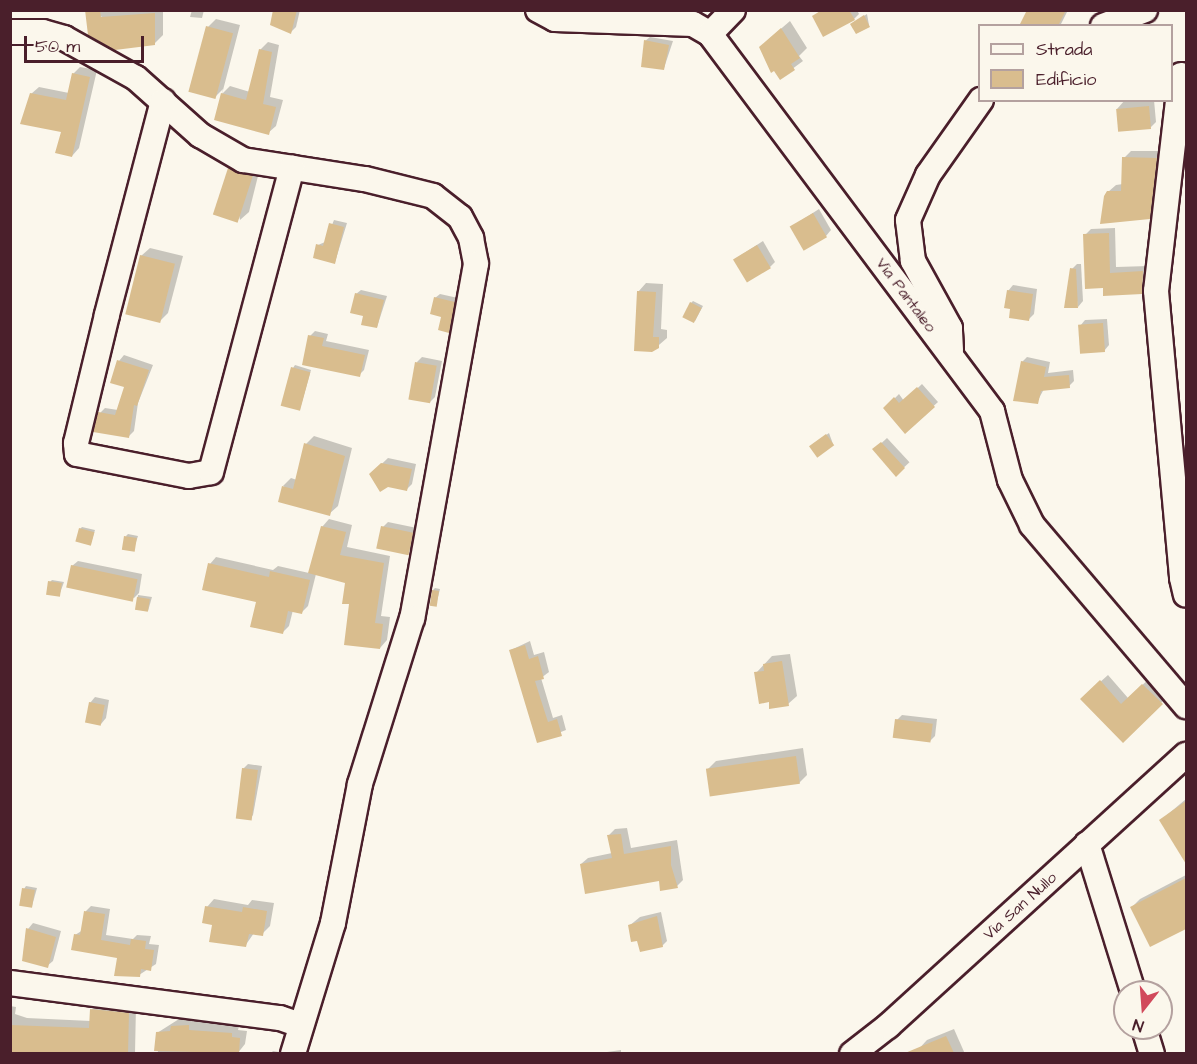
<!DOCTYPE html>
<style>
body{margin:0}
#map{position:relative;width:1197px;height:1064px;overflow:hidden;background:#fbf7ec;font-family:"Architects Daughter",sans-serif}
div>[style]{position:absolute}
.shadow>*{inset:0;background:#0003;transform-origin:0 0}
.building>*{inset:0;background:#d9bd8e;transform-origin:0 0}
.roads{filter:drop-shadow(2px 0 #4a1f2b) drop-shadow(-2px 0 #4a1f2b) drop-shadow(0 2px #4a1f2b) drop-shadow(0 -2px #4a1f2b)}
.minor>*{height:24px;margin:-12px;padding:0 12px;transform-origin:12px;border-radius:12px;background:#fbf7ec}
span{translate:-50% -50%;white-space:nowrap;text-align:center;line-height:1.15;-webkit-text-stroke:5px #fbf7ec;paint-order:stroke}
.street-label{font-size:16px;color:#4a1f2b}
.frame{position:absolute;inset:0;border:12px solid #4a1f2b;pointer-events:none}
.legend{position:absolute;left:978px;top:24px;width:195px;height:78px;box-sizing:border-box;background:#fbf7ec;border:2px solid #b4a19f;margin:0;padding:8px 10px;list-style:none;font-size:18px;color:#4a1f2b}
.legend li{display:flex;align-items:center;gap:12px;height:30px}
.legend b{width:30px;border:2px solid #b4a19f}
.north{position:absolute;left:1113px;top:980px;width:60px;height:60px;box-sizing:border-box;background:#fbf7ec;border:2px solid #b4a19f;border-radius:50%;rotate:197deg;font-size:16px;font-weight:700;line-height:24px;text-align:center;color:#4a1f2b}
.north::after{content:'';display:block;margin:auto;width:21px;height:27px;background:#d1495b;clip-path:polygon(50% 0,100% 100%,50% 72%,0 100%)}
.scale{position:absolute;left:24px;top:36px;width:120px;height:27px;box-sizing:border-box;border:3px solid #4a1f2b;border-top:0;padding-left:8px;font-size:18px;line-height:21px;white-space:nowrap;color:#4a1f2b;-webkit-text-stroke:4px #fbf7ec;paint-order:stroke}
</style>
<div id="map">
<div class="shadow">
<div style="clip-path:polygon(88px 10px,163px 10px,163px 35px,155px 43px)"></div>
<div style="clip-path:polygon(192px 10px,204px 10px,202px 18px,190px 17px)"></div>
<div style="clip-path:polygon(275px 10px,300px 10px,296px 27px,291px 32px)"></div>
<div style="clip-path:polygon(821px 10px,857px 10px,859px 14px,854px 19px,814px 17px)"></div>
<div style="clip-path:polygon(1028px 10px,1068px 10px,1060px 26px,1029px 26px)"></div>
<div style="clip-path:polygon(867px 14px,869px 25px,854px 22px)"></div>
<div style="clip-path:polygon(216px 19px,240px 25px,222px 94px,230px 86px,250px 92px,260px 50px,268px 42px,279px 45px,270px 97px,283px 100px,276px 126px,268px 133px,216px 119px,223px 89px,215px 97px,208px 27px)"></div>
<div style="clip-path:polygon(790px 21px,807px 48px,799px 56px,803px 61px,780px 78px,769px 39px)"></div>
<div style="clip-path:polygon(650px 37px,673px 41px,664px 68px,645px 41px)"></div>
<div style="clip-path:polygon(80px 67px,97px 70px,79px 148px,72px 156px,63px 131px,31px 94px,39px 87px,69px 93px,73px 74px)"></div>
<div style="clip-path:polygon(1125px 100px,1154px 100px,1156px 122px,1151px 127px,1117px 109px)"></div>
<div style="clip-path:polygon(1131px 151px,1163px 151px,1157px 210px,1149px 217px,1108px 192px,1116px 185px,1123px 184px,1124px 158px)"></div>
<div style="clip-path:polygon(237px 161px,260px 168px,249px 212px,240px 220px,229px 169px)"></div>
<div style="clip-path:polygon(819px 209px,831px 230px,826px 236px,791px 227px)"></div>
<div style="clip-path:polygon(334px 220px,347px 223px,335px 262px,318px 245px,325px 242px)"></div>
<div style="clip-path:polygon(1115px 228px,1116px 267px,1148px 266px,1148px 286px,1141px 292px,1105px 287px,1085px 235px,1091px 229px)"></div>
<div style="clip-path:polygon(763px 241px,775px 262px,770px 267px,735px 259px)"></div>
<div style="clip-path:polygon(150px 248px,183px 256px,168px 313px,160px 321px,141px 256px)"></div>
<div style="clip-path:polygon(1077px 264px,1081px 264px,1083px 301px,1078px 307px,1072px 269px)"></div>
<div style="clip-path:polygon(646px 283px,663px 284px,661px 329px,667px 330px,667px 338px,652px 351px,638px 292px)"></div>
<div style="clip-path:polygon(1013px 285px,1037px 289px,1034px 314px,1029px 319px,1008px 291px)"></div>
<div style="clip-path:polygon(361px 290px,387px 296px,377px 327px,365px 315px,356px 294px)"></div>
<div style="clip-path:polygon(440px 294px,458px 298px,449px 331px,435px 298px)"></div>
<div style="clip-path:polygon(693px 301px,703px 306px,695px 321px,691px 303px)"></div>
<div style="clip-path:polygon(1107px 319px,1109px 345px,1104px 351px,1080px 326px,1085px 320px)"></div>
<div style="clip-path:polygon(315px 331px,328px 334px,326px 341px,369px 350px,364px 370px,359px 375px,304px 364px,310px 336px)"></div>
<div style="clip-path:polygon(124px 355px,153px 365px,138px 403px,134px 431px,129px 436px,100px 413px,105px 408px,118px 410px,126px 387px,119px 361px)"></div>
<div style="clip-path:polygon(422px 357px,442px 361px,435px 397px,430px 402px,417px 362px)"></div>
<div style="clip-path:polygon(1027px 357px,1050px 362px,1048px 373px,1073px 370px,1074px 381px,1069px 386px,1044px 389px,1037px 402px,1022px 362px)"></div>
<div style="clip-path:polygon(295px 365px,311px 370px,300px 409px,293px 368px)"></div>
<div style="clip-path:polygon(922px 384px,938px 402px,905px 432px,885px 408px,899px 394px,904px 401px)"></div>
<div style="clip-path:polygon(829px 433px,833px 444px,813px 444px)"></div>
<div style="clip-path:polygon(314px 436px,352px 448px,338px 506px,329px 514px,283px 486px,291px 478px,297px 480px,306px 444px)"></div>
<div style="left:887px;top:438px;width:33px;height:18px;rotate:47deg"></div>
<div style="clip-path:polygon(388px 458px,416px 464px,412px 484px,407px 489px,371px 474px)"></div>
<div style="clip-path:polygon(329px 519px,352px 525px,347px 547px,390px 556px,381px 616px,390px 617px,387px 640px,380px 648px,351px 603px,347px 582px,316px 574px,308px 606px,302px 612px,293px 610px,289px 626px,283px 632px,258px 601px,210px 564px,216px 557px,273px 570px,278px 566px,309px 573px,322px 527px)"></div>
<div style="clip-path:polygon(388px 522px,417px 528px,414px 546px,409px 551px,383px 527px)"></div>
<div style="clip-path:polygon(82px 527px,95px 530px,91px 543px,80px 529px)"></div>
<div style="clip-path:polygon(128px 534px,138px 536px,133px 551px,126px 536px)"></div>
<div style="clip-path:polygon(78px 561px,142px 574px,139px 593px,134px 598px,72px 566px)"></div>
<div style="clip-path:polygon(52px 580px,64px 582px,59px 596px,50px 582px)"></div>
<div style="clip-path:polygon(435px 588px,440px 589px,436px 605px,433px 590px)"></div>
<div style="clip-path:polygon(138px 595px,152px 597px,148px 611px,136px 609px)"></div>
<div style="clip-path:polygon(530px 641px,534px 655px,544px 652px,549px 672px,541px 678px,553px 718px,562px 715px,566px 730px,538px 741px,511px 650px)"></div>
<div style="clip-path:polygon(790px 654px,797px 696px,788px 704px,770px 700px,756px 673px,772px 656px)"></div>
<div style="clip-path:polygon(1108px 675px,1128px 698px,1150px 678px,1168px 696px,1123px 741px,1089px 692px)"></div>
<div style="clip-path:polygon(95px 697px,109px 700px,106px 718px,101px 724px,90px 703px)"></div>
<div style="clip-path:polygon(902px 715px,937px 719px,935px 736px,930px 741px,897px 720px)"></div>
<div style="clip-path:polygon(803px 748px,807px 775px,799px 783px,708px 769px,716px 761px)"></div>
<div style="clip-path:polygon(248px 764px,262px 766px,253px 815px,249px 820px,243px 769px)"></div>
<div style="clip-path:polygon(1186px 799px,1186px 853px,1183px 855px,1161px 820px)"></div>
<div style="clip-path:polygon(627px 828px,631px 848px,677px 840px,683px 880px,677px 886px,660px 879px,581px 864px,588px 858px,612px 853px,609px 835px,615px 829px)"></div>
<div style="clip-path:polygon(1186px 875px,1186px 928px,1151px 945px,1132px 907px,1140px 899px)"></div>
<div style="clip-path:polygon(26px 886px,37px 888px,32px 906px,24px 889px)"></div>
<div style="clip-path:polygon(214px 899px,248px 905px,252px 900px,274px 903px,270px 926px,262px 934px,254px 933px,245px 946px,207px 907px)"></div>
<div style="clip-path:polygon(91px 906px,110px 909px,106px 935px,133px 939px,137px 935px,151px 936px,149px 944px,159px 945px,156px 964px,139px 975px,119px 957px,75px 935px,83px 930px,86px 911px)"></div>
<div style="clip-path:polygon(661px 912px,667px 941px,662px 946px,639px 939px,629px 926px,640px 917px)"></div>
<div style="clip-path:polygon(33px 923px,61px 931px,53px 961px,47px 966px,28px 929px)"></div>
<div style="clip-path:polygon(99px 1003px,136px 1006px,135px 1054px,10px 1054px,10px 1006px,16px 1007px,15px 1014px,27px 1018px,91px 1021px,91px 1010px)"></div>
<div style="clip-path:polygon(179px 1019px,239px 1026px,238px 1030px,247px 1031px,245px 1044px,237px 1054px,158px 1054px,157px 1033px)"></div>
<div style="clip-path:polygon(954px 1029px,965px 1054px,914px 1054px,927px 1040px)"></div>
<div style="clip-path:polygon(621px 1050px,621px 1054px,606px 1054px,607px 1052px)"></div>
<div style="clip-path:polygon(273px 1051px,285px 1053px,285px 1054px,270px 1054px)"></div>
</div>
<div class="building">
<div style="clip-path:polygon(85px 10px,100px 10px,101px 17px,155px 13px,155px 45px,115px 50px,88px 35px)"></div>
<div style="clip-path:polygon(273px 10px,297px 10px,291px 34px,270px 25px)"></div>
<div style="clip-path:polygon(822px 10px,849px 10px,855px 20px,823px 37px,812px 16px)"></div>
<div style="clip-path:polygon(1027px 10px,1066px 10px,1058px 26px,1019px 26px)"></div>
<div style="clip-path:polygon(864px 15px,870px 27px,856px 34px,850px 24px)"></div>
<div style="left:206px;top:26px;width:28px;height:68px;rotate:15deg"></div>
<div style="clip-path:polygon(781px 28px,800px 58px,791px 64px,795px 70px,780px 80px,774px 71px,771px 73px,759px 47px)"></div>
<div style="clip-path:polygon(644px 40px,669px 45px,664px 70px,641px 67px)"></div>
<div style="clip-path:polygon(259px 49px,272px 52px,263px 104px,276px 107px,269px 135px,214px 120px,221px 93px,246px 100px)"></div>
<div style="clip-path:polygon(72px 73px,90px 77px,72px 157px,55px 153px,61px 132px,20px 124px,30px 93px,66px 100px)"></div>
<div style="left:1149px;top:106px;width:23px;height:33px;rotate:85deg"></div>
<div style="clip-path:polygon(1122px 157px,1157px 158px,1150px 219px,1100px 224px,1104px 196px,1107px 191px,1121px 191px)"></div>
<div style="left:228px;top:168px;width:26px;height:49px;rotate:18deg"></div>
<div style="left:813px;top:213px;width:28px;height:27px;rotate:60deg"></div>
<div style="clip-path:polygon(329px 223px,344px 227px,335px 264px,313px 258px,316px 244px,323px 246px)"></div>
<div style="clip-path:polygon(1109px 233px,1110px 273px,1143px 271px,1142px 294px,1103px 296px,1103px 288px,1085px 289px,1083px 234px)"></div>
<div style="left:757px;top:245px;width:27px;height:28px;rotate:59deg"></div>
<div style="left:140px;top:255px;width:36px;height:61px;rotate:14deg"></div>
<div style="clip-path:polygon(1070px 268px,1076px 269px,1078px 308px,1064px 308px)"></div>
<div style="clip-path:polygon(1007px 290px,1033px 294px,1029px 321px,1009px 318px,1010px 309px,1004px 308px)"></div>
<div style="clip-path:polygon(637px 291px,656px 292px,653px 337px,659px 337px,659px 348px,652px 352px,634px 351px)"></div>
<div style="clip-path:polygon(355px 293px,384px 300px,377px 328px,361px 325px,363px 316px,350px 313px)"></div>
<div style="clip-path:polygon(434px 297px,455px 302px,449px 333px,438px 330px,441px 317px,430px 314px)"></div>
<div style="left:690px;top:302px;width:13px;height:17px;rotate:27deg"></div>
<div style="left:1103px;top:323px;width:29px;height:25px;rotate:86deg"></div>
<div style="clip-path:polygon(308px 335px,324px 338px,322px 346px,365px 355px,360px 377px,302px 365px)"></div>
<div style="clip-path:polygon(117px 360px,149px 370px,137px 406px,134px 405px,129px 438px,93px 432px,98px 412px,115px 415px,124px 387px,110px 383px)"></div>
<div style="clip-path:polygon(1021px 361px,1046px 367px,1044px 377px,1069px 375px,1070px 388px,1041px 391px,1038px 404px,1013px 401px)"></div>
<div style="left:415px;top:362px;width:22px;height:38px;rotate:10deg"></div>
<div style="left:291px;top:367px;width:20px;height:40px;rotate:15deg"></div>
<div style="clip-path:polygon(917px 387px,935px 407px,905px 434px,883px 408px,894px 397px,899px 403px)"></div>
<div style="left:826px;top:434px;width:14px;height:21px;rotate:54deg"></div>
<div style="clip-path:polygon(881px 442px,905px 468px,896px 477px,872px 449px)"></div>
<div style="clip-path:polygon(304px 443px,345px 456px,330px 516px,278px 502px,282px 486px,293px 489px)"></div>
<div style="clip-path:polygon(381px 463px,412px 469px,407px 491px,388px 487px,380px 492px,369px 474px)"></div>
<div style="clip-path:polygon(321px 526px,346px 532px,340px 555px,384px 563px,375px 623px,383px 624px,380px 649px,344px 645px,349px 604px,342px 604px,345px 583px,308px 573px)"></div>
<div style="left:381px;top:526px;width:33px;height:23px;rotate:12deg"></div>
<div style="left:79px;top:528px;width:16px;height:14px;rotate:15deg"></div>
<div style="left:124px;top:536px;width:13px;height:14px;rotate:9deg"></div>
<div style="clip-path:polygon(208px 563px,269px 577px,270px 571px,310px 580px,302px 614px,288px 611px,283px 634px,250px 627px,256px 602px,202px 590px)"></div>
<div style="left:71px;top:565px;width:68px;height:23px;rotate:12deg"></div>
<div style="left:48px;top:581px;width:14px;height:14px;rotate:8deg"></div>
<div style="left:432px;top:590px;width:7px;height:16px;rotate:8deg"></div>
<div style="left:137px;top:597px;width:13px;height:13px;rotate:9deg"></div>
<div style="clip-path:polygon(525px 645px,529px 659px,538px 656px,544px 679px,535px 681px,539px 694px,548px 722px,557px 719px,562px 736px,537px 743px,509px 650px)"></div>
<div style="clip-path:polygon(782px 661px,789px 706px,769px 709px,769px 702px,759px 704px,754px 672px,764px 671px,763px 664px)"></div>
<div style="clip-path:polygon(1100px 680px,1121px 704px,1142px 684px,1163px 704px,1123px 743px,1080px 699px)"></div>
<div style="left:89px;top:702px;width:16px;height:21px;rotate:11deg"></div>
<div style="left:895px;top:719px;width:38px;height:19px;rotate:7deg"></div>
<div style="left:796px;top:756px;width:28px;height:91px;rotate:82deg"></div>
<div style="left:242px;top:768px;width:16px;height:51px;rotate:7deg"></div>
<div style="clip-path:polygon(1186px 801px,1186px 864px,1159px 820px)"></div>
<div style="clip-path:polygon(621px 834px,624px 854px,671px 846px,671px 865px,678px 888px,660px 891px,659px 881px,585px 894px,580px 864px,612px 858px,607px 835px)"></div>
<div style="clip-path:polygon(1186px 878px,1186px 929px,1150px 947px,1130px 907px)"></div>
<div style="left:22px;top:888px;width:13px;height:18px;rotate:9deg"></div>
<div style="clip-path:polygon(205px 906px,242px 912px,243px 907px,267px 911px,263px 936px,249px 934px,246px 947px,209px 942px,212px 925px,202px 923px)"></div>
<div style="clip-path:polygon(84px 911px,105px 914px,101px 940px,130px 945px,131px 939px,146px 941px,145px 949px,154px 950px,151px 971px,141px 969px,140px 977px,114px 976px,117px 958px,71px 950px,74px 934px,80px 935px)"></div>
<div style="clip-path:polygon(657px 916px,663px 947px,640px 952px,637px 941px,631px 942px,628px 925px)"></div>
<div style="clip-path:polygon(26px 928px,56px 937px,48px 968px,22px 961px)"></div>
<div style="clip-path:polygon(90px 1009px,129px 1013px,128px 1053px,10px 1053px,10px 1025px,89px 1028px)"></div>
<div style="clip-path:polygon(189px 1025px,189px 1030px,232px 1033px,232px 1037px,240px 1038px,239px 1053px,154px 1051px,156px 1032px,170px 1031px,171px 1026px)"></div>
<div style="clip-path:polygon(946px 1036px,954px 1053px,905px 1053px)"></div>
</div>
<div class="roads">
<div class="minor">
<div style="left:538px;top:10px;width:19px;rotate:28deg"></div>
<div style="left:555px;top:19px;width:138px;rotate:2.1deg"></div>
<div style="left:693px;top:24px;width:20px;rotate:30deg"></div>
<div style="left:710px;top:34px;width:471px;rotate:53.2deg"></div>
<div style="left:992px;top:411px;width:71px;rotate:75.4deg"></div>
<div style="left:1010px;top:480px;width:50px;rotate:63.9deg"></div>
<div style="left:1032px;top:525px;width:238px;rotate:49.6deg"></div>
<div style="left:1103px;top:26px;width:45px;rotate:-20.9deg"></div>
<div style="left:10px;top:32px;width:33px"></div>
<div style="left:43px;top:32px;width:22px;rotate:16deg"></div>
<div style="left:64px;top:38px;width:82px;rotate:29.1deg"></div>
<div style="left:136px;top:78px;width:86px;rotate:41.7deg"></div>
<div style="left:200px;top:135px;width:50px;rotate:30.2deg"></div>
<div style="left:243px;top:160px;width:123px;rotate:8.9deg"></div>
<div style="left:365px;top:179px;width:70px;rotate:14deg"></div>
<div style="left:433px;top:196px;width:34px;rotate:38deg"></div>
<div style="left:460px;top:217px;width:24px;rotate:62deg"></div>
<div style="left:471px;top:238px;width:26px;rotate:79deg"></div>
<div style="left:476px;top:264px;width:360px;rotate:100.2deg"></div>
<div style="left:412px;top:618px;width:174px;rotate:107.4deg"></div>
<div style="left:360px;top:784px;width:142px;rotate:101deg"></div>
<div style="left:333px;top:923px;width:137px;rotate:107deg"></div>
<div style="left:710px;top:34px;width:33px;rotate:-46deg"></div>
<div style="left:1181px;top:75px;width:217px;rotate:96.6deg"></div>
<div style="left:1156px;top:291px;width:288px;rotate:84.8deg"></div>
<div style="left:1182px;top:578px;width:17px;rotate:77deg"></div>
<div style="left:163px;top:101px;width:221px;rotate:104.7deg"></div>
<div style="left:107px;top:315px;width:132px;rotate:103.6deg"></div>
<div style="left:76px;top:443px;width:11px;rotate:85deg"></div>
<div style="left:77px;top:454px;width:114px;rotate:11.1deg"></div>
<div style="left:189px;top:476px;width:22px;rotate:-10deg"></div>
<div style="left:211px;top:472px;width:315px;rotate:-75.1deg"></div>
<div style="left:951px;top:350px;width:22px;rotate:-93deg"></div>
<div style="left:950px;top:328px;width:77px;rotate:-118.9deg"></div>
<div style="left:913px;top:261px;width:41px;rotate:-97deg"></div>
<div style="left:908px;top:220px;width:49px;rotate:-66deg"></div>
<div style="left:928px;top:175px;width:92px;rotate:-54.8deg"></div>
<div style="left:1087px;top:844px;width:155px;rotate:72.7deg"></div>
<div style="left:10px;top:983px;width:272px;rotate:7.4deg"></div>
<div style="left:280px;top:1018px;width:21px;rotate:19deg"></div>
<div style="left:1144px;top:1028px;width:27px;rotate:73deg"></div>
<div style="left:852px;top:1054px;width:46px;rotate:-37.9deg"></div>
<div style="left:888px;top:1026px;width:403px;rotate:-42.3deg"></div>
</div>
</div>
<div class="street-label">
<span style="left:906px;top:295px;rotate:53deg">Via Pantaleo</span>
<span style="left:1020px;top:906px;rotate:-42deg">Via San Nullo</span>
</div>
<div class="frame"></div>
<ul class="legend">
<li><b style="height:8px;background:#fbf7ec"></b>Strada</li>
<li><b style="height:16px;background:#d9bd8e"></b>Edificio</li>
</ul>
<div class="north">N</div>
<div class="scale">50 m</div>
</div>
